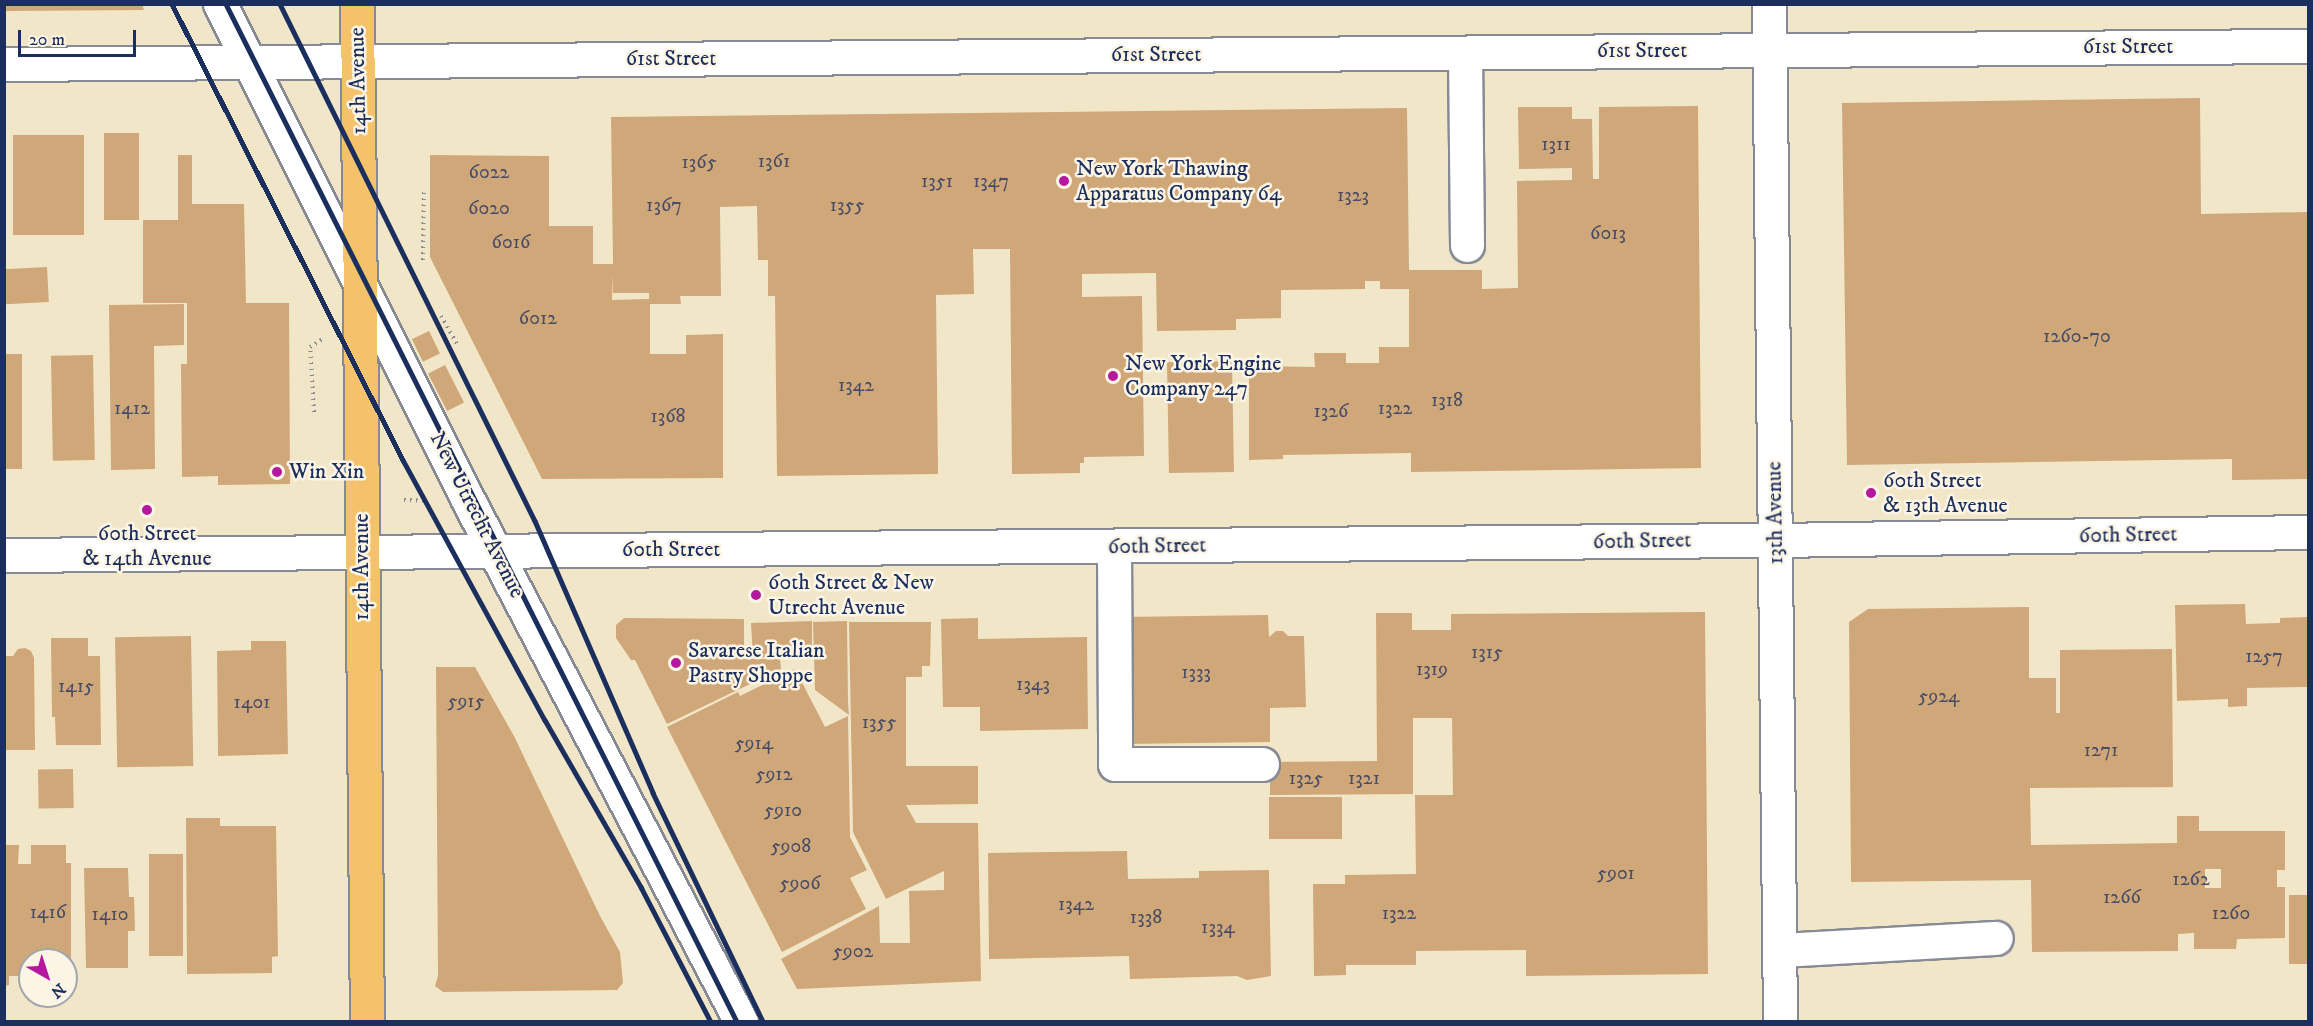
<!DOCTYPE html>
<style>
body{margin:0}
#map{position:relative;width:2313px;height:1026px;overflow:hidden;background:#f2e6c9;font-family:"IM FELL DW Pica",serif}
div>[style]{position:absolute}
.building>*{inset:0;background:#cfa779;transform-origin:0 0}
.path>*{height:4px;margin-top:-2px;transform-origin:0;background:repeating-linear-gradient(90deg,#868a94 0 1.5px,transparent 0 6px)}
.roads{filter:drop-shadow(2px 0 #868a94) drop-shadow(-2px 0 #868a94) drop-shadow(0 2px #868a94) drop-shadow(0 -2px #868a94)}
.minor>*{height:33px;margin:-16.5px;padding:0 16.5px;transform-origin:16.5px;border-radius:16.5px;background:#fff}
.major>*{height:33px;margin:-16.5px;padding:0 16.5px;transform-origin:16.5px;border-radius:16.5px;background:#f4c26a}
.rail>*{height:4.5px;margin:-2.25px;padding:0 2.25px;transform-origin:2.25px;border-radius:2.25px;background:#1b2f5e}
.dots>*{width:16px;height:16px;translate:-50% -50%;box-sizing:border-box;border:3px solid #fcf5e5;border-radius:50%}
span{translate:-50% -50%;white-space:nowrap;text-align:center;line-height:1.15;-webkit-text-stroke:5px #fcf5e5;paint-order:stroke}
.number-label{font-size:20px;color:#484d65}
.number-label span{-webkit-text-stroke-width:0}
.street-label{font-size:22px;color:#1b2f5e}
.poi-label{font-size:22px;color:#1b2f5e}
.left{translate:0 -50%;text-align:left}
.frame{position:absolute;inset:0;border:6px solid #1b2f5e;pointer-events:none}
.north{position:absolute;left:18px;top:948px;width:60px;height:60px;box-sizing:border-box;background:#fcf5e5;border:2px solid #a2a6af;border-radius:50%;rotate:141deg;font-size:16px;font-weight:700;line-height:24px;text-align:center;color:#1b2f5e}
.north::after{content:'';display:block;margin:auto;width:21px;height:27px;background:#b5179e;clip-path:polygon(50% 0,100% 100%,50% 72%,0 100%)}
.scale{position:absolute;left:18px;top:30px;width:118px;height:27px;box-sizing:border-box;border:3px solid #1b2f5e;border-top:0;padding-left:8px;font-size:18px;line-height:21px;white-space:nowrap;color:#1b2f5e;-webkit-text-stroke:4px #fcf5e5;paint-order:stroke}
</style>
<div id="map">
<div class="building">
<div style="clip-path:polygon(4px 4px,142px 4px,144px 10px,4px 11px)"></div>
<div style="clip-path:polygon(2200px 98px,2201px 214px,2308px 212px,2308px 479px,2232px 480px,2232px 459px,1847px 465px,1842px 103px)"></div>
<div style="clip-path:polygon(evenodd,1698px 106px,1701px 468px,1411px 472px,1411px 453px,1283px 455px,1283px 459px,1249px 460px,1249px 366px,1315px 367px,1314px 353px,1346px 353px,1346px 363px,1379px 363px,1379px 347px,1409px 347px,1409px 289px,1380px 289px,1380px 281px,1365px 281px,1365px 289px,1281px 290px,1281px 318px,1236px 319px,1236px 330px,1157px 331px,1156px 273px,1082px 274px,1082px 297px,1142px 296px,1144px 456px,1084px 457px,1084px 463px,1080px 463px,1080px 473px,1012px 474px,1010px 249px,973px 249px,974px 294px,936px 295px,938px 474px,777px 476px,775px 296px,768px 296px,768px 260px,758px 260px,757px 206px,720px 207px,721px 296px,680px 296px,681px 304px,650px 304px,650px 354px,686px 354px,686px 335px,723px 334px,723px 478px,542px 479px,430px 257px,430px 155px,549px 156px,549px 226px,593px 226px,593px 264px,613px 264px,611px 117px,1407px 108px,1409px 270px,1482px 270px,1482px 289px,1518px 288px,1517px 181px,1572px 180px,1572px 168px,1519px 169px,1518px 107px,1572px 107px,1572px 119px,1592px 119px,1593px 179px,1599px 179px,1599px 107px,1698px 106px,613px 272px,613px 293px,649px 293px,649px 299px,612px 300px,613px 272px)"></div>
<div style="left:139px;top:133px;width:87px;height:35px;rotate:90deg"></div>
<div style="left:13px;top:135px;width:71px;height:100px"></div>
<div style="clip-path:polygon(178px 155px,192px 155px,192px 204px,244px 204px,246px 303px,289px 303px,290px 484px,218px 485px,218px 476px,182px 477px,181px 364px,187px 364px,187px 303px,143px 303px,143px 220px,178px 220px)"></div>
<div style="left:47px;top:267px;width:35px;height:43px;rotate:87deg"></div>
<div style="clip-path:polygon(184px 304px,184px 345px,154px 346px,155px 469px,111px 470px,109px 305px)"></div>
<div style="left:429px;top:331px;width:25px;height:19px;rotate:64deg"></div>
<div style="left:4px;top:354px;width:18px;height:115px"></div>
<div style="left:93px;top:355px;width:105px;height:42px;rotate:89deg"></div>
<div style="left:1232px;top:361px;width:111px;height:65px;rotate:89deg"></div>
<div style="left:445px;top:365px;width:42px;height:19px;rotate:63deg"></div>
<div style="clip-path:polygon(2245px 604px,2246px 624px,2280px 623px,2280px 618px,2308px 617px,2308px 687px,2247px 688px,2247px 706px,2228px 707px,2228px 699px,2177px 701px,2175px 605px)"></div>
<div style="clip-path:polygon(evenodd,2029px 607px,2029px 678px,2056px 678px,2056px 713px,2060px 713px,2060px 650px,2172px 649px,2173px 787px,2030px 788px,2031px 845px,2177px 843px,2177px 816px,2199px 816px,2199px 831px,2285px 831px,2285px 870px,2277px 870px,2277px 887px,2285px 887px,2285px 938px,2237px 939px,2236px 949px,2194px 949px,2194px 933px,2178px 934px,2178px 951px,2032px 952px,2031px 880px,1851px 882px,1849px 622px,1868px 609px,2029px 607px,2205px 869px,2221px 869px,2221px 888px,2205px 888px,2205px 869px)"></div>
<div style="clip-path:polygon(1705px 612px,1708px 974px,1526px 976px,1526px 950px,1416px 951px,1416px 965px,1346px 965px,1346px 975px,1314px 976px,1313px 884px,1345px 884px,1345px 875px,1416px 874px,1415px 795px,1453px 795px,1452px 718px,1413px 718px,1413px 794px,1270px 795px,1270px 762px,1377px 761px,1376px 613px,1412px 613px,1412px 630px,1451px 630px,1451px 614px)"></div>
<div style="clip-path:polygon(1268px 615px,1269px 637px,1276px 631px,1283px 631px,1288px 636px,1304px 636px,1306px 707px,1270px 708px,1270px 742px,1124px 744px,1122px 617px)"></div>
<div style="clip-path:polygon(624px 618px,744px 619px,744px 659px,780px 659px,781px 669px,667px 724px,635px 660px,631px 660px,616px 638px,616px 625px)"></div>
<div style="clip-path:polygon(978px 618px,978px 639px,1087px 637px,1088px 729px,980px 731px,980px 707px,943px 707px,941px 619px)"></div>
<div style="clip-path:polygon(812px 621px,812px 645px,801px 655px,753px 658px,751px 623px)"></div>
<div style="clip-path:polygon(847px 621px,848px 702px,849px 715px,815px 690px,813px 622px)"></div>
<div style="clip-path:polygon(849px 622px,931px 622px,930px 666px,922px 666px,922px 677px,906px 677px,906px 766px,978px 766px,978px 804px,906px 805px,916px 823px,978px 823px,981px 981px,797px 989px,781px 959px,879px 906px,880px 943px,910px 943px,909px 891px,944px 890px,944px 871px,886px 899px,853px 832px)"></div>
<div style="left:191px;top:636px;width:130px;height:76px;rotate:89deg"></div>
<div style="clip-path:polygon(51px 638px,88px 638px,88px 656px,100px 656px,101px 745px,56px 745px,55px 717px,52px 717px)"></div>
<div style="clip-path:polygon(251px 641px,286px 641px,288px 754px,218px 756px,217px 651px,251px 650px)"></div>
<div style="clip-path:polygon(25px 648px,31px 651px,34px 658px,35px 750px,4px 750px,4px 656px,13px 656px,18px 649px)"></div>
<div style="clip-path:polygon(436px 667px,475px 667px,514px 736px,600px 916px,620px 952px,623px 983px,617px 990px,443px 992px,435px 986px,438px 976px)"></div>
<div style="clip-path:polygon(795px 669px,825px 727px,848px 716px,850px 837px,867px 870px,850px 878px,866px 909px,782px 952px,667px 727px,738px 692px,740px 696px)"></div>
<div style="left:73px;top:769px;width:39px;height:35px;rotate:89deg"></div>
<div style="left:1269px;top:797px;width:73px;height:42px"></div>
<div style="clip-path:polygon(186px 818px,220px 818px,220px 826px,276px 826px,278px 956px,272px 957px,272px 973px,187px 974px)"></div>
<div style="clip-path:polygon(4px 845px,19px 845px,18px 864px,31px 864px,31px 845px,66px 845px,66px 863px,71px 863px,71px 985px,66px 985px,66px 960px,30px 960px,30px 984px,25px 984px,25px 976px,9px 976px,9px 985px,4px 986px)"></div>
<div style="clip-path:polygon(1127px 851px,1128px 879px,1199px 878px,1199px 871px,1269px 870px,1271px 976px,1247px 980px,1237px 976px,1130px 979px,1129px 956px,989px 959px,988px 853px)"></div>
<div style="left:149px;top:854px;width:34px;height:102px"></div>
<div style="clip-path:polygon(84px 868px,128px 868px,129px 897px,134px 897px,135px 931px,128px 931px,128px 968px,86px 968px)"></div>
<div style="left:2289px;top:895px;width:19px;height:69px"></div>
</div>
<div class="path">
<div style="left:423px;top:260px;width:71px;rotate:-89.2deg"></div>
<div style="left:441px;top:316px;width:34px;rotate:60deg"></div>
<div style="left:314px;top:412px;width:65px;rotate:-93.5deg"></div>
<div style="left:310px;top:347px;width:15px;rotate:-32deg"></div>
<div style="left:404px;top:500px;width:24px;rotate:2deg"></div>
</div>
<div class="roads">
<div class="minor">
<div style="left:220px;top:4px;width:555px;rotate:63.43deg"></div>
<div style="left:468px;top:500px;width:589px;rotate:62.39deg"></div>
<div style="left:1769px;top:4px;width:1018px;rotate:89.38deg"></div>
<div style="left:1465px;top:53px;width:192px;rotate:89.4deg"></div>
<div style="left:4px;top:64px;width:2304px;rotate:-0.45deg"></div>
<div style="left:1114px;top:546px;width:218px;rotate:89.7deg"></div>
<div style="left:1115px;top:764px;width:147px"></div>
<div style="left:4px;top:555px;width:1771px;rotate:-0.49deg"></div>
<div style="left:1775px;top:540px;width:533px;rotate:-0.86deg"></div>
<div style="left:1780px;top:950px;width:216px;rotate:-3.2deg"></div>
</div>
<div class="major">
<div style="left:357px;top:4px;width:1018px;rotate:89.44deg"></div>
</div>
</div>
<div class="rail">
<div style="left:172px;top:4px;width:511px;rotate:63.13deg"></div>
<div style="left:403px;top:460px;width:296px;rotate:61.4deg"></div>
<div style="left:545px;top:720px;width:193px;rotate:60.1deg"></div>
<div style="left:641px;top:887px;width:152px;rotate:62.6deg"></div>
<div style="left:226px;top:4px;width:1139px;rotate:63.34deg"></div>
<div style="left:280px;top:4px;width:576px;rotate:63.75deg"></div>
<div style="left:535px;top:521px;width:296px;rotate:66.5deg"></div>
<div style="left:653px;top:793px;width:254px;rotate:64.3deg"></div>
</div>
<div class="dots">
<div style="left:1064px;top:181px;background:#b5179e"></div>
<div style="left:1113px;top:376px;background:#b5179e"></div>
<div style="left:277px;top:472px;background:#b5179e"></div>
<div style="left:1871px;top:493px;background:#b5179e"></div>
<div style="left:147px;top:510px;background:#b5179e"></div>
<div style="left:756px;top:595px;background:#b5179e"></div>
<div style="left:676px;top:663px;background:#b5179e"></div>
</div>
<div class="number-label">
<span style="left:1556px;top:144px">1311</span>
<span style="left:774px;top:161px">1361</span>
<span style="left:699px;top:162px">1365</span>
<span style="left:489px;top:172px">6022</span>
<span style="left:937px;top:181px">1351</span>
<span style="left:991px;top:181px">1347</span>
<span style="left:1353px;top:195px">1323</span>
<span style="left:664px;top:205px">1367</span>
<span style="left:847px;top:205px">1355</span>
<span style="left:489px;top:208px">6020</span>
<span style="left:1608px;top:233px">6013</span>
<span style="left:511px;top:242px">6016</span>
<span style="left:538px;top:318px">6012</span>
<span style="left:2077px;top:336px">1260-70</span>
<span style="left:856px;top:385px">1342</span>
<span style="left:1447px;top:400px">1318</span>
<span style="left:132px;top:408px">1412</span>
<span style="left:1395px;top:408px">1322</span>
<span style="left:1331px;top:411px">1326</span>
<span style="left:668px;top:416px">1368</span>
<span style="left:1487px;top:652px">1315</span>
<span style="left:2264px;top:656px">1257</span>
<span style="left:1432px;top:669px">1319</span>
<span style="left:1196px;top:672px">1333</span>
<span style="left:1033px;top:684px">1343</span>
<span style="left:76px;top:686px">1415</span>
<span style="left:1939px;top:696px">5924</span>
<span style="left:466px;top:701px">5915</span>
<span style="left:252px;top:702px">1401</span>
<span style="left:879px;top:722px">1355</span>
<span style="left:754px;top:743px">5914</span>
<span style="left:2101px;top:750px">1271</span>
<span style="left:774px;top:774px">5912</span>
<span style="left:1306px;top:778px">1325</span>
<span style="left:1364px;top:778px">1321</span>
<span style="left:783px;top:810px">5910</span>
<span style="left:791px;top:846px">5908</span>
<span style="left:1616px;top:873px">5901</span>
<span style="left:2191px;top:879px">1262</span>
<span style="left:800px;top:883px">5906</span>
<span style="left:2122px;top:897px">1266</span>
<span style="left:1076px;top:904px">1342</span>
<span style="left:48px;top:912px">1416</span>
<span style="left:1399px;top:913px">1322</span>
<span style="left:2231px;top:913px">1260</span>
<span style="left:110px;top:914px">1410</span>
<span style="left:1146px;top:917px">1338</span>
<span style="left:1218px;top:927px">1334</span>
<span style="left:853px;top:951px">5902</span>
</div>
<div class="street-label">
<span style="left:2128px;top:47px">61st Street</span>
<span style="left:1642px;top:51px">61st Street</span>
<span style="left:1156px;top:55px">61st Street</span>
<span style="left:671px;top:59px">61st Street</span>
<span style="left:358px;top:81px;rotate:-91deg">14th Avenue</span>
<span style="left:1775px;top:513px;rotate:-91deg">13th Avenue</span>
<span style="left:477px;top:515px;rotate:63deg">New Utrecht Avenue</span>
<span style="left:2128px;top:535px;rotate:-1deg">60th Street</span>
<span style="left:1642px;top:541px;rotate:-1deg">60th Street</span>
<span style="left:1157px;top:546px;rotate:-1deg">60th Street</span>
<span style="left:671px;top:550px">60th Street</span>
<span style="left:362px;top:567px;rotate:-90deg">14th Avenue</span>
</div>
<div class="poi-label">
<span class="left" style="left:1076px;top:181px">New York Thawing<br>Apparatus Company 64</span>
<span class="left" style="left:1125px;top:376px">New York Engine<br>Company 247</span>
<span class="left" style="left:289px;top:472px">Win Xin</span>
<span class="left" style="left:1883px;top:493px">60th Street<br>&amp; 13th Avenue</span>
<span style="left:147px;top:546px">60th Street<br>&amp; 14th Avenue</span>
<span class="left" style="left:768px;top:595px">60th Street &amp; New<br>Utrecht Avenue</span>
<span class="left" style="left:688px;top:663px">Savarese Italian<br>Pastry Shoppe</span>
</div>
<div class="frame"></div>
<div class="north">N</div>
<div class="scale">20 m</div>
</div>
